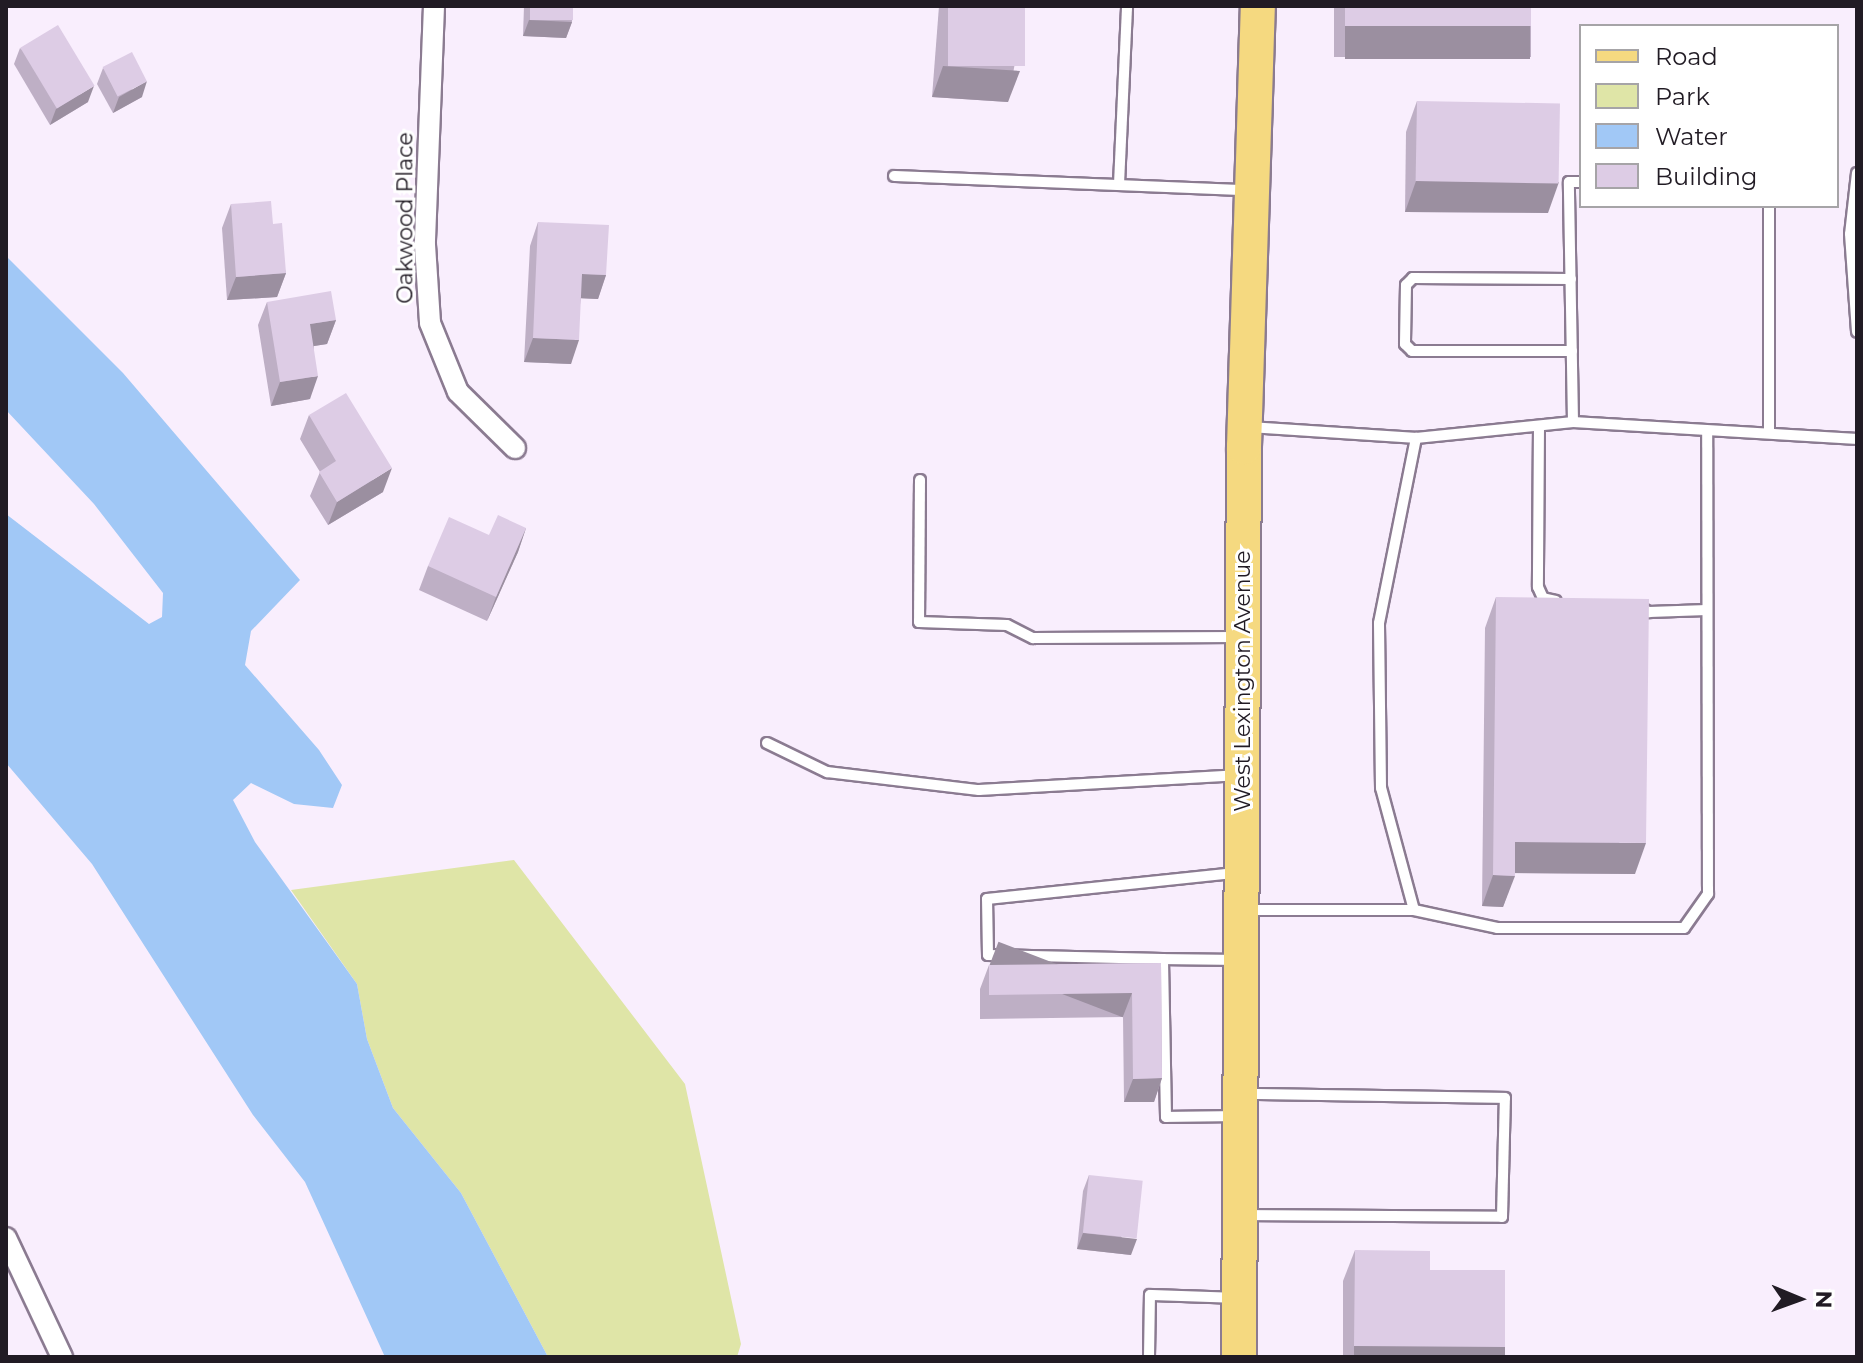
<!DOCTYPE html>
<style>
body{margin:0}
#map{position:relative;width:1863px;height:1363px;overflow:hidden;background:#f9eefd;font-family:Montserrat,sans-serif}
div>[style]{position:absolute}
.green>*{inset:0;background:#dfe5a7}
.water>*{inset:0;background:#a1c8f6}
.roads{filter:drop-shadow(2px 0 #8b7b91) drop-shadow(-2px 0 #8b7b91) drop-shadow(0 2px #8b7b91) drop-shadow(0 -2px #8b7b91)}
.service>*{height:10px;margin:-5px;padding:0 5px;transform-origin:5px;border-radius:5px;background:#fff}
.minor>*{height:20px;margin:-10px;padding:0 10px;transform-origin:10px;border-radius:10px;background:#fff}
.primary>*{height:34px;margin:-17px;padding:0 17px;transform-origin:17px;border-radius:17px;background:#f5d980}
.wall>*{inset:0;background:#beafc5;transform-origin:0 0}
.shaded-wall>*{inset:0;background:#9b8fa0;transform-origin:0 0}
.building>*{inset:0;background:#ddcce5;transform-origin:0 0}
span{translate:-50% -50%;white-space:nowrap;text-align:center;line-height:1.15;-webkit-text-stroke:6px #fff;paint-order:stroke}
.street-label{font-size:22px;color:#211b24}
.frame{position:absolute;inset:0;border:8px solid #211b24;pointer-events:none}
.legend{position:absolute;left:1579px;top:24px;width:260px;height:184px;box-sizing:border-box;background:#fff;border:2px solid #a6a4a7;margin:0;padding:10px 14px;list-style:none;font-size:24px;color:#211b24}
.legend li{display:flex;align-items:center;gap:16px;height:40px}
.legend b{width:40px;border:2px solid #a6a4a7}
.north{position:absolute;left:1759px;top:1259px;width:80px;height:80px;-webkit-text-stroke:6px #fff;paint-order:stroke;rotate:91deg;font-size:22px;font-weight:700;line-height:32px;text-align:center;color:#211b24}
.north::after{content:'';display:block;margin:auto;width:28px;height:36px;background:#211b24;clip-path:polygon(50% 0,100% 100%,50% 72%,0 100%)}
</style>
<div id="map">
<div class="green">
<div style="clip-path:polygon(514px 860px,685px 1084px,741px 1344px,737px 1357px,548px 1357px,461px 1193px,393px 1108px,367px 1039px,357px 984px,291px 890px)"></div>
</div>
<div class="water">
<div style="clip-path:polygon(6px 256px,123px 373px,300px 580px,251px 631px,245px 665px,319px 750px,342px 785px,333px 808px,294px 804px,251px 783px,233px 800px,255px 842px,357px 984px,367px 1039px,393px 1108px,461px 1193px,548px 1357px,385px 1357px,305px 1182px,253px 1115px,92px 864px,6px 763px,6px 514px,149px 624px,162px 617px,163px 593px,94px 504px,6px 410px)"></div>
</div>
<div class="roads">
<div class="service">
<div style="left:1857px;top:173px;width:61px;rotate:96.5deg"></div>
<div style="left:1850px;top:234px;width:98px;rotate:85.9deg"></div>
<div style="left:894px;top:176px;width:354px;rotate:2.3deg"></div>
<div style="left:1119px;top:184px;width:178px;rotate:-87.4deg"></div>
<div style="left:1769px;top:206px;width:227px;rotate:90deg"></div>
<div style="left:1571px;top:279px;width:158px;rotate:-179.6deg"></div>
<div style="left:1413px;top:278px;width:10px;rotate:135deg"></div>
<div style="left:1406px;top:285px;width:59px;rotate:91deg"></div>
<div style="left:1405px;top:344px;width:10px;rotate:45deg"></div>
<div style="left:1412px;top:351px;width:160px"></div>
<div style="left:1573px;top:422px;width:240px;rotate:-91deg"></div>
<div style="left:1569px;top:182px;width:12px"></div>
<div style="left:1539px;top:426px;width:161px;rotate:90.4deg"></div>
<div style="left:1538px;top:587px;width:12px;rotate:66deg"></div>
<div style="left:1543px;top:598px;width:13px;rotate:13deg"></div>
<div style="left:1416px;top:438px;width:158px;rotate:-5.8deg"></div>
<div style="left:1573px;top:422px;width:285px;rotate:3.4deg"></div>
<div style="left:920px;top:480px;width:142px;rotate:90.4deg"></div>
<div style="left:919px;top:622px;width:88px;rotate:2deg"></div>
<div style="left:1007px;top:625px;width:29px;rotate:27deg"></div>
<div style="left:1033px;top:638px;width:204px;rotate:-0.3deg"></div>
<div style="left:1638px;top:606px;width:13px;rotate:29deg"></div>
<div style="left:1649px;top:612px;width:58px;rotate:-2deg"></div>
<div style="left:767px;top:743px;width:67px;rotate:25.8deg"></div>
<div style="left:827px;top:772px;width:153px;rotate:6.8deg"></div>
<div style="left:979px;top:790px;width:258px;rotate:-3.3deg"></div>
<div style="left:1248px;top:910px;width:166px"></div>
<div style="left:1414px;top:910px;width:126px;rotate:-105.1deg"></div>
<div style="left:1381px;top:788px;width:165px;rotate:-90.7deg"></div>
<div style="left:1379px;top:623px;width:189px;rotate:-78.7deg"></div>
<div style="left:1416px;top:438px;width:166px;rotate:-176.2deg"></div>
<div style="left:1414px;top:910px;width:85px;rotate:12.2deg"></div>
<div style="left:1497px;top:928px;width:187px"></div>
<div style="left:1684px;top:928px;width:42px;rotate:-54.8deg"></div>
<div style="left:1708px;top:894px;width:462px;rotate:-90.1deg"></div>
<div style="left:1163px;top:959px;width:175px;rotate:-178.7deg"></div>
<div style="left:988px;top:955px;width:56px;rotate:-91deg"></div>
<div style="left:987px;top:899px;width:250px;rotate:-6deg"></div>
<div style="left:1235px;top:1116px;width:69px;rotate:179.2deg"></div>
<div style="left:1166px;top:1117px;width:158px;rotate:-91.1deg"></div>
<div style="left:1163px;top:959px;width:73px;rotate:0.8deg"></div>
<div style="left:1243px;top:1215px;width:259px;rotate:0.4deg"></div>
<div style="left:1502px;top:1217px;width:119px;rotate:-88.6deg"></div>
<div style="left:1505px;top:1098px;width:258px;rotate:-179.1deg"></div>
<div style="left:1149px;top:1357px;width:62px;rotate:-89.1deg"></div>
<div style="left:1150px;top:1295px;width:84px;rotate:2deg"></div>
</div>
<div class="minor">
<div style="left:434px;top:6px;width:239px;rotate:92.2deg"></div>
<div style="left:425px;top:245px;width:78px;rotate:86.3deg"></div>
<div style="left:430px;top:323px;width:74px;rotate:67.9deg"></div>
<div style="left:458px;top:392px;width:80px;rotate:44.5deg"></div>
<div style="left:6px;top:1238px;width:132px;rotate:64.8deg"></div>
</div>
<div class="primary">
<div style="left:1239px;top:1357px;width:910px;rotate:-89.69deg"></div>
<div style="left:1244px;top:447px;width:441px;rotate:-88.2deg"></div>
</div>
</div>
<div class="wall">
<div style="clip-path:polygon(524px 6px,573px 6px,572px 22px,566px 38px,523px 36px)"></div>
<div style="clip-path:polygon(939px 6px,1025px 6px,1008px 102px,932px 97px)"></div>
<div style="left:1334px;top:6px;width:197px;height:51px"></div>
<div style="clip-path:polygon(20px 48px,88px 102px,50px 125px,14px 64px)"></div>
<div style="clip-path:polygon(103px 68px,142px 97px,113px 113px,97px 84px)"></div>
<div style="clip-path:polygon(1417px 101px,1548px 213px,1405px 212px,1406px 132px)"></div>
<div style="clip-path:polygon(231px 204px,273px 224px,286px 273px,277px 297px,227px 300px,222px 228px)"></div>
<div style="clip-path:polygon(538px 222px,606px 275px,598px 299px,581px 298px,571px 364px,524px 362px,530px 246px)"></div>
<div style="clip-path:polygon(267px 302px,336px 320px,327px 344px,314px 346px,310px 399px,271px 406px,258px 325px)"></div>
<div style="clip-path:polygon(309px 415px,383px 492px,328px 525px,310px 496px,320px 472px,300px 439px)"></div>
<div style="clip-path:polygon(526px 528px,518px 552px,487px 621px,419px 590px,428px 566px,489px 535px)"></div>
<div style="clip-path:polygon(1496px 597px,1635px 874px,1515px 873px,1503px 907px,1482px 906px,1485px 628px)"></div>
<div style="clip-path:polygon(1161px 963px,1162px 1078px,1154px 1102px,1124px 1102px,1123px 1017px,980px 1019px,980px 989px,989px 965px)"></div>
<div style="clip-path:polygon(1089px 1175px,1131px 1255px,1077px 1249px,1083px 1191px)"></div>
<div style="clip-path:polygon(1355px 1250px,1430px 1270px,1501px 1357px,1343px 1357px,1343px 1281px)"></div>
</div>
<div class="shaded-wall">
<div style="clip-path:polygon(529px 20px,572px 22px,566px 38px,523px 36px)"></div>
<div style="left:1345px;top:26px;width:185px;height:33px"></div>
<div style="clip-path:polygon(943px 66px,1020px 71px,1008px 102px,932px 97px)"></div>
<div style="clip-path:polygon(147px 81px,142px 97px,113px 113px,119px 97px)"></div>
<div style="clip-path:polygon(94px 86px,88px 102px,50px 125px,56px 109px)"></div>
<div style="clip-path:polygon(1416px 181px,1559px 182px,1548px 213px,1405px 212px)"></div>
<div style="clip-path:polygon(286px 273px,277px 297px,227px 300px,236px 277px)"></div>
<div style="clip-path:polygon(582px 274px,606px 275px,598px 299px,574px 298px)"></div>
<div style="clip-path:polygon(336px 320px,327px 344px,301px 348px,310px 324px)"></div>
<div style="clip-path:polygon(533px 338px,579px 340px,571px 364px,524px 362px)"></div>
<div style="clip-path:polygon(318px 376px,310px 399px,271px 406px,280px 382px)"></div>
<div style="clip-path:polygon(392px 468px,383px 492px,328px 525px,337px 502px)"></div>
<div style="clip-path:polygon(526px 528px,518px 552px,487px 621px,496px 597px)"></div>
<div style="clip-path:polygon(1515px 842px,1646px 843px,1635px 874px,1504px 873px)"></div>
<div style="clip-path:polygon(1493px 875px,1515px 876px,1503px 907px,1482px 906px)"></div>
<div style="left:1132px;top:993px;width:26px;height:143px;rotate:111deg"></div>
<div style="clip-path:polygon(1162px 1078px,1154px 1102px,1124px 1102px,1133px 1079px)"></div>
<div style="clip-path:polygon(1083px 1233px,1137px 1239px,1131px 1255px,1077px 1249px)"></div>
<div style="left:1354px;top:1346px;width:151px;height:12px"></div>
</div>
<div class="building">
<div style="left:530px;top:6px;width:43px;height:14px"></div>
<div style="left:948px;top:6px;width:77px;height:60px"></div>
<div style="left:1345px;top:6px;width:186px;height:20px"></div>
<div style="left:58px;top:25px;width:71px;height:44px;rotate:59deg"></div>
<div style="left:132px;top:52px;width:33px;height:33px;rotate:63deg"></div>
<div style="left:1417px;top:101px;width:143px;height:80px;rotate:1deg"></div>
<div style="clip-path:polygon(271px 201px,273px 224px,282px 223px,286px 273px,236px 277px,231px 204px)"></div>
<div style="clip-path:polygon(538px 222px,609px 225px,606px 275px,582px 274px,579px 340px,533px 338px)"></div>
<div style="clip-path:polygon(331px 291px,336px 320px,310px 324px,318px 376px,280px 382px,267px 302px)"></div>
<div style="clip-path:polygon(346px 393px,392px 468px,337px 502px,319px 472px,336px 461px,309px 415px)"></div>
<div style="clip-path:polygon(498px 515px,526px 528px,496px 597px,428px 566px,449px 517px,489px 535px)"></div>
<div style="clip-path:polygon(1496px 597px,1649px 599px,1646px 843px,1515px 842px,1515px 876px,1493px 875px)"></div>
<div style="clip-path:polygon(1161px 963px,1162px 1078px,1133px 1079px,1132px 993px,989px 995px,989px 965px)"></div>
<div style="left:1089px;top:1175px;width:54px;height:58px;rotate:6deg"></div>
<div style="clip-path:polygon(1355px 1250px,1430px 1251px,1430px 1270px,1505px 1270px,1505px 1347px,1354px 1346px)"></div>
</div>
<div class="street-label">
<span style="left:405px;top:218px;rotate:-90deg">Oakwood Place</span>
<span style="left:1243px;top:681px;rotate:-90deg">West Lexington Avenue</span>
</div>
<div class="frame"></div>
<ul class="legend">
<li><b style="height:10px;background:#f5d980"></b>Road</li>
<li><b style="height:22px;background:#dfe5a7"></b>Park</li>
<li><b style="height:22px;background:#a1c8f6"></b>Water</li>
<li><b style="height:22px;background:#ddcce5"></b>Building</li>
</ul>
<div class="north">N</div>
</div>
